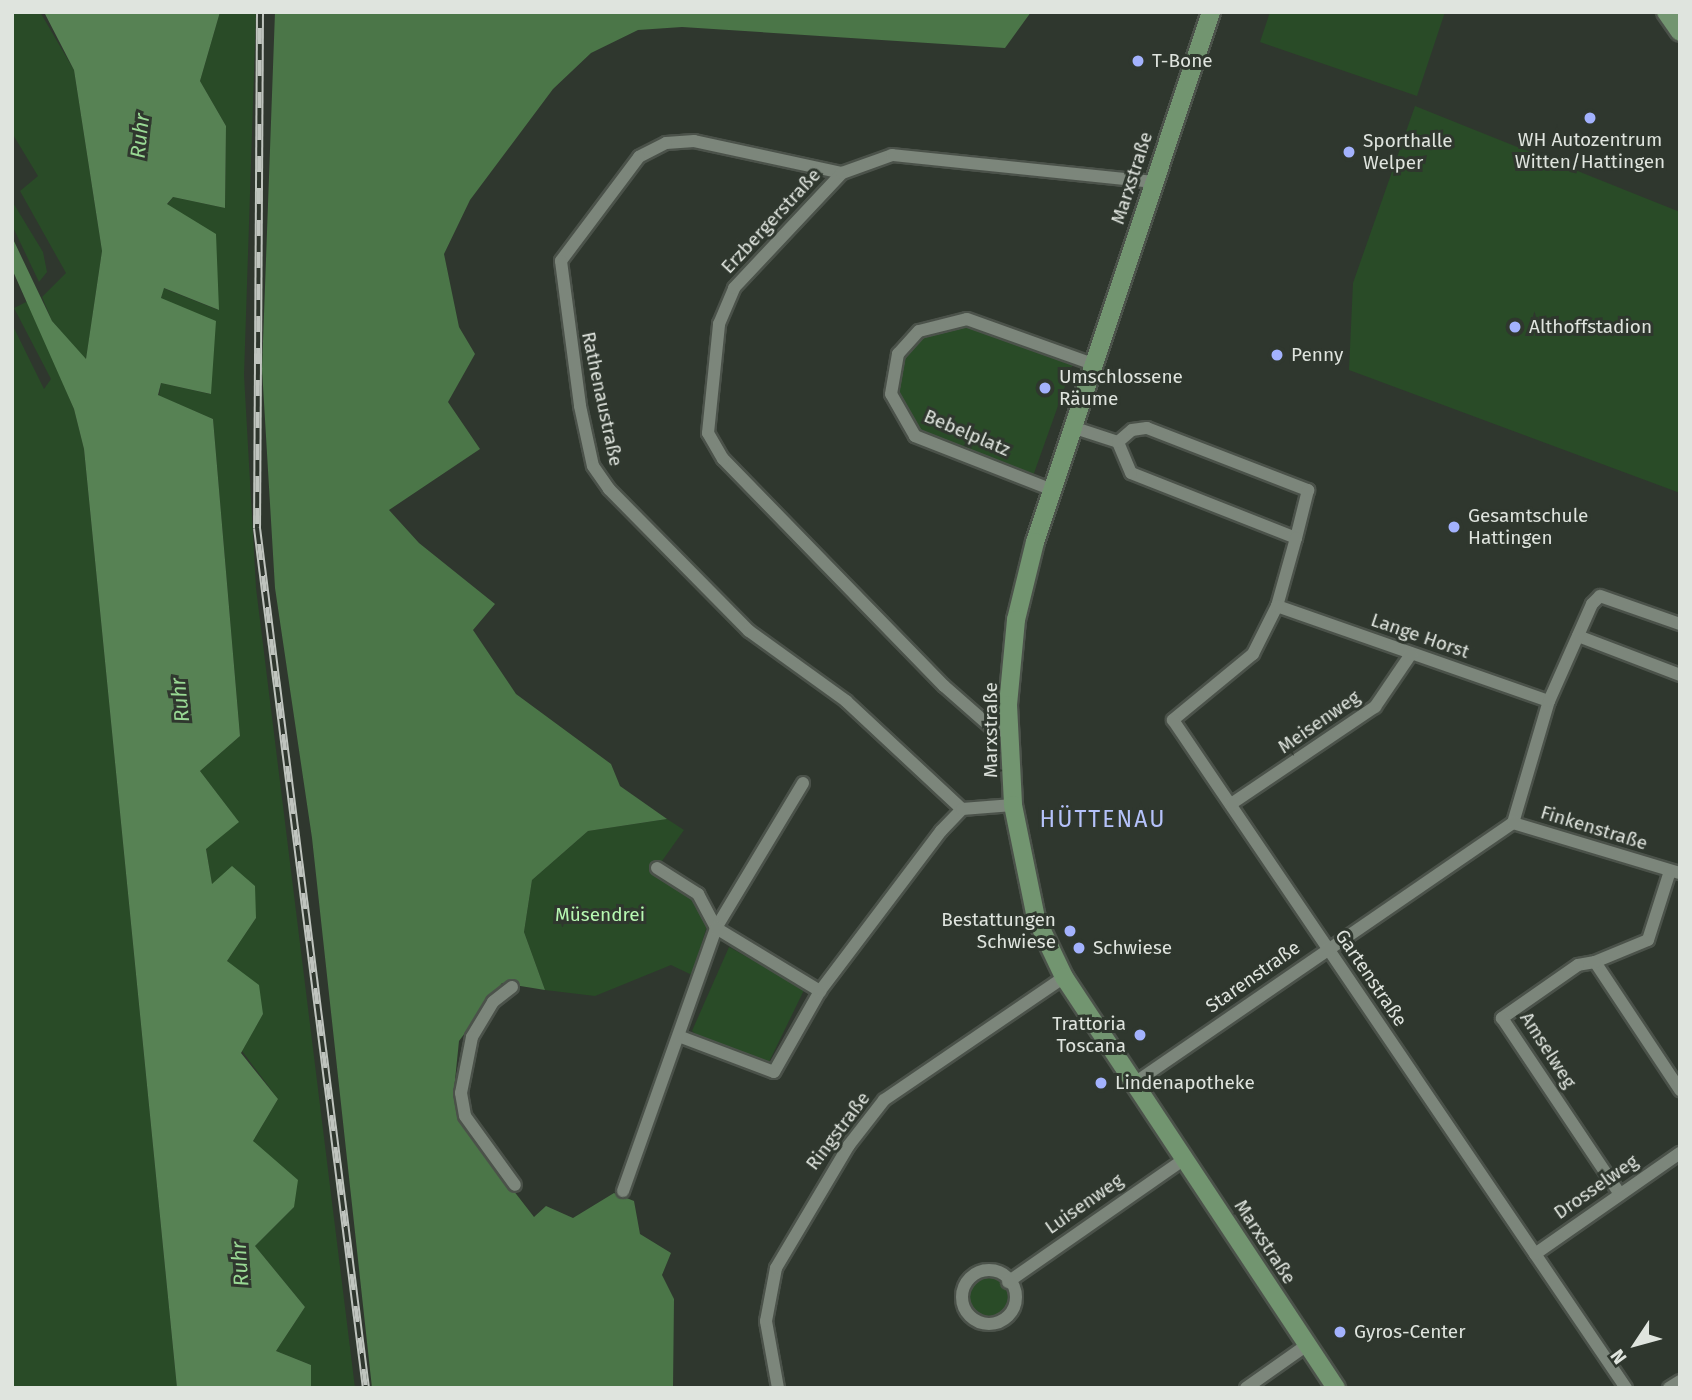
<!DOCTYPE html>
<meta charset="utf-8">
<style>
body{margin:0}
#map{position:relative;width:1692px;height:1400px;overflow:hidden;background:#2f372e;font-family:"Fira Sans",sans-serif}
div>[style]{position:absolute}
.green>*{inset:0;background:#294b27}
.round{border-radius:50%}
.forest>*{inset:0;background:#4b7648}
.water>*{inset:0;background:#578254}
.roads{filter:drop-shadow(2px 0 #4b524a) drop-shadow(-2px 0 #4b524a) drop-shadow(0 2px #4b524a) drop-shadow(0 -2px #4b524a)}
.street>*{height:12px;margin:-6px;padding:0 6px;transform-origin:6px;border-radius:6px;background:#7c867b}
.street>.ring{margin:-6px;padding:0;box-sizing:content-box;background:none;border:12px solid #7c867b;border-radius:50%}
.secondary>*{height:18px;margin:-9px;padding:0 9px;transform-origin:9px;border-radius:9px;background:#729570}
.rail>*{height:8px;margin-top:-4px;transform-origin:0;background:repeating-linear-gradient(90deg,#2f372e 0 16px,#bfc4be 0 32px);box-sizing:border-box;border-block:2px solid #bfc4be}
.dots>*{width:19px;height:19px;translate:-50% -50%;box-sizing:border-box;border:4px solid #2f372e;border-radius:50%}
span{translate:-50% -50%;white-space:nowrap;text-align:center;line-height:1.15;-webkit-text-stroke:6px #2f372e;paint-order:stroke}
.poi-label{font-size:19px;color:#dfe4de}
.left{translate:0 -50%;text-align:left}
.right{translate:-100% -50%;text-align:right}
.street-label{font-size:19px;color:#dfe4de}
.park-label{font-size:19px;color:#b7f8b2}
.water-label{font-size:21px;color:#99d994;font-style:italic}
.quarter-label{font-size:23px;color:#b5c2fa;letter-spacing:2px}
.frame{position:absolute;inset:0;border:14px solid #dfe4de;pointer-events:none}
.north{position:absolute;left:1601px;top:1309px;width:70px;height:70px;-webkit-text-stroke:5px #2f372e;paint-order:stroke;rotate:234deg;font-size:19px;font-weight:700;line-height:28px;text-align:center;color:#dfe4de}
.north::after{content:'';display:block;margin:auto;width:24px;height:32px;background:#dfe4de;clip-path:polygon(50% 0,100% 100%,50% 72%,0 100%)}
</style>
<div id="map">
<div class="green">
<div style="clip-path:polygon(12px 12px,40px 12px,74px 70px,102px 251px,86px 360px,52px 321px,42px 297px,66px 273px,20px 191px,38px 176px,12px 133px)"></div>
<div style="clip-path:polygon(220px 12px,256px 12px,244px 375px,256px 588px,355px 1388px,311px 1388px,311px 1365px,276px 1351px,305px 1307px,255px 1246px,294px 1207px,253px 1141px,278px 1099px,242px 1051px,263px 1014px,227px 961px,256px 918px,212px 885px,206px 848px,238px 821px,200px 771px,240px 736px,213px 419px,159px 396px,161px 383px,210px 394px,161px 299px,163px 288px,218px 310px,167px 205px,173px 197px,225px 208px,226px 126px,200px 81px)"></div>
<div style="clip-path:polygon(1270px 12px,1445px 12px,1417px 96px,1260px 42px)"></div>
<div style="clip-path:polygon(1415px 106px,1680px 212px,1680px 493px,1349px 370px,1353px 283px)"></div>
<div style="clip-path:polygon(12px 201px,43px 252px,47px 272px,39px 282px,12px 225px)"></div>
<div style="clip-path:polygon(28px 301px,74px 409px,84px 449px,177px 1388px,12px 1388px,12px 324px,44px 389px,51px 379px,14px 308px)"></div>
<div style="clip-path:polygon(969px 325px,1074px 361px,1033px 476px,916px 433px,896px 393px,902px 359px,927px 331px)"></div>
<div style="clip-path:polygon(667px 819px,684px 830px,657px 868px,690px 895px,707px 926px,692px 975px,671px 965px,595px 996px,545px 990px,524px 932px,532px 880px,588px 831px)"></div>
<div style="clip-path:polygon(729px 947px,805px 988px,769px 1062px,705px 1042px,692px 1031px)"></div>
<div class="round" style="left:968px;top:1277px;width:40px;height:40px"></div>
</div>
<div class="forest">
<div style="clip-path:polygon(275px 12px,1031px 12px,1005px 48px,682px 27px,638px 30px,591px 53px,553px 89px,470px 200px,444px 254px,459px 327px,475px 354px,448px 402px,480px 449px,389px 510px,419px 543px,495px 604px,473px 630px,516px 694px,611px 764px,620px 786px,667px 819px,588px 831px,532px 880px,524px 932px,545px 990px,502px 983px,459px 1041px,454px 1090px,464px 1127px,534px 1217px,546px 1206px,573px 1218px,614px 1193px,634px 1201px,640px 1234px,671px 1253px,662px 1275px,674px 1299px,673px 1388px,372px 1388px,312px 838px,275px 588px,262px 369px)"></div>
</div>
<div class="water">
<div style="clip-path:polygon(44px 12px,220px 12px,200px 81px,226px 126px,225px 208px,173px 197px,167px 204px,216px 234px,219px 310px,164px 288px,161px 298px,216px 321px,211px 394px,161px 383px,158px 395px,213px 419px,240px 736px,200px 771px,239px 822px,206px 849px,212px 884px,232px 866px,255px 886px,256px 918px,227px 961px,259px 985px,263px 1014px,241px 1053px,278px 1099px,253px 1141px,298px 1180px,294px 1207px,255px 1246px,305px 1307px,276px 1351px,311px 1365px,311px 1388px,177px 1388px,84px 449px,74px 409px,12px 269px,12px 237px,52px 321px,86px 359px,102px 251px,74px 70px)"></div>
</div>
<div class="roads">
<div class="street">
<div style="left:842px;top:173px;width:151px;rotate:-167.8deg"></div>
<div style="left:694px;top:141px;width:28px;rotate:176deg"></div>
<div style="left:666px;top:143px;width:30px;rotate:153deg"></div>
<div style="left:639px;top:157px;width:130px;rotate:126.9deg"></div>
<div style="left:561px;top:261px;width:146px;rotate:82.5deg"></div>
<div style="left:580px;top:406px;width:61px;rotate:77.8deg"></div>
<div style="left:593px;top:466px;width:28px;rotate:55deg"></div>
<div style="left:609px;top:489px;width:199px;rotate:45.4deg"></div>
<div style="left:749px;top:631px;width:120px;rotate:35.8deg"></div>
<div style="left:846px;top:701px;width:158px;rotate:43deg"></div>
<div style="left:1072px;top:427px;width:48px;rotate:18.1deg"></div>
<div style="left:1147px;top:428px;width:173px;rotate:21.1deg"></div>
<div style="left:1308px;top:490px;width:49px;rotate:104deg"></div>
<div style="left:1296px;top:538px;width:177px;rotate:-158.5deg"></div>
<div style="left:1131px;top:473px;width:34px;rotate:-113deg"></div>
<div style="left:1118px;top:442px;width:18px;rotate:-41deg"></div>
<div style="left:1132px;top:430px;width:15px;rotate:-8deg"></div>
<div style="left:1050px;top:489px;width:145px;rotate:-158.6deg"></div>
<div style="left:915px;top:436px;width:48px;rotate:-119.7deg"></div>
<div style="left:891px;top:394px;width:41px;rotate:-80.1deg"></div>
<div style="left:898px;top:354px;width:31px;rotate:-48deg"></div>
<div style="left:919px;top:331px;width:49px;rotate:-14deg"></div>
<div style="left:967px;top:319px;width:134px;rotate:19.7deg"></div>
<div style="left:1296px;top:538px;width:71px;rotate:105.6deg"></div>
<div style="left:1277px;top:606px;width:54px;rotate:116.6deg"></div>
<div style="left:1253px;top:654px;width:104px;rotate:140.5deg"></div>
<div style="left:1173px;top:720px;width:807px;rotate:55.86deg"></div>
<div style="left:1277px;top:606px;width:288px;rotate:19.3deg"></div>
<div style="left:1578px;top:636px;width:109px;rotate:20.9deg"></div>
<div style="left:1009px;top:732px;width:16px;rotate:-169deg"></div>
<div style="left:993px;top:729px;width:65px;rotate:-138.7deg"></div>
<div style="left:944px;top:686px;width:317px;rotate:-134.2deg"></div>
<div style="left:723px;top:459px;width:30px;rotate:-120deg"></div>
<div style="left:708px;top:433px;width:110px;rotate:-84.2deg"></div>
<div style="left:719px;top:324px;width:39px;rotate:-67deg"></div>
<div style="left:734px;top:288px;width:158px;rotate:-46.8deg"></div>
<div style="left:842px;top:173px;width:53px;rotate:-19.8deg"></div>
<div style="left:892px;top:155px;width:262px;rotate:5.9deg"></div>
<div style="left:1231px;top:804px;width:174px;rotate:-34deg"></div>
<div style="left:1375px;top:707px;width:64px;rotate:-55.8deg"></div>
<div style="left:1513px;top:823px;width:127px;rotate:-73.6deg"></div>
<div style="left:1549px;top:701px;width:106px;rotate:-66.1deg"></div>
<div style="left:1592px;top:604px;width:11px;rotate:-45deg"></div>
<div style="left:1600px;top:596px;width:85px;rotate:19.3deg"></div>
<div style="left:657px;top:868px;width:49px;rotate:32.4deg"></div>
<div style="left:698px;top:894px;width:38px;rotate:62deg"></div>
<div style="left:716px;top:928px;width:169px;rotate:-59deg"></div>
<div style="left:1670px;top:871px;width:72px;rotate:107.7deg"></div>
<div style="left:1648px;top:940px;width:57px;rotate:157.5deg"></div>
<div style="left:1595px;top:962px;width:154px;rotate:56.4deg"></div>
<div style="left:1595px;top:962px;width:17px;rotate:170deg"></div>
<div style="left:1578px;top:965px;width:93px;rotate:145.1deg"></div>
<div style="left:1502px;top:1018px;width:212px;rotate:56.2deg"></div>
<div style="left:512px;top:987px;width:24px;rotate:142deg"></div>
<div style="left:493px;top:1002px;width:41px;rotate:121deg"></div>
<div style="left:472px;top:1037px;width:57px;rotate:101.1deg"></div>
<div style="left:461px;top:1093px;width:23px;rotate:80deg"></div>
<div style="left:465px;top:1116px;width:85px;rotate:54.1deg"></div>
<div style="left:681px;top:1037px;width:99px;rotate:20.6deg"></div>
<div style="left:774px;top:1072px;width:93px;rotate:-60.4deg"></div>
<div style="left:820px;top:991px;width:201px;rotate:-52.9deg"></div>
<div style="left:941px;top:831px;width:30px;rotate:-46deg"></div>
<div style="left:962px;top:809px;width:51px;rotate:-4.5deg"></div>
<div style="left:1133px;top:1084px;width:461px;rotate:-34.5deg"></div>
<div style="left:1513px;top:823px;width:174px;rotate:16.7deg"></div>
<div style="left:623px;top:1191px;width:279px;rotate:-70.5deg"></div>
<div style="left:716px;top:928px;width:122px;rotate:31.2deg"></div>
<div style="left:1535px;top:1254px;width:177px;rotate:-34.9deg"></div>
<div class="ring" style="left:962px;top:1270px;width:42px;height:42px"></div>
<div style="left:1008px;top:1282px;width:215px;rotate:-34.9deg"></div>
<div style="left:778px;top:1388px;width:68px;rotate:-100.2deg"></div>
<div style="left:766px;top:1321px;width:54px;rotate:-79.3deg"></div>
<div style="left:776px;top:1268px;width:143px;rotate:-59.3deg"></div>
<div style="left:849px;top:1145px;width:57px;rotate:-52.1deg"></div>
<div style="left:884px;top:1100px;width:218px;rotate:-34.3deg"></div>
<div style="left:1246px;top:1388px;width:75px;rotate:-35.2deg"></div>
<div style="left:1669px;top:1388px;width:13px;rotate:-32deg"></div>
</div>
<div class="secondary">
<div style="left:1211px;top:12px;width:558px;rotate:108.37deg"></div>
<div style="left:1035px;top:542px;width:80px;rotate:103.7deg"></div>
<div style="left:1016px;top:620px;width:85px;rotate:95.4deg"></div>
<div style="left:1008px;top:705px;width:100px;rotate:87.1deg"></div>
<div style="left:1013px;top:805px;width:115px;rotate:78.5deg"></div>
<div style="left:1036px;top:918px;width:65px;rotate:64.6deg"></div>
<div style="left:1064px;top:977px;width:493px;rotate:56.5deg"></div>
<div style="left:1666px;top:12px;width:24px;rotate:55deg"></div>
</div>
</div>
<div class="rail">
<div style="left:260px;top:12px;width:516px;rotate:90.33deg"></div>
<div style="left:257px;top:528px;width:867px;rotate:82.78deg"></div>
</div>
<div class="dots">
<div style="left:1138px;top:61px;background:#a3b2fd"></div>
<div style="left:1590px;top:118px;background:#a3b2fd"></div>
<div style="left:1349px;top:152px;background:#a3b2fd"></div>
<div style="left:1515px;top:327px;background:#a3b2fd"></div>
<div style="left:1277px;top:355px;background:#a3b2fd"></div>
<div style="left:1045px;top:388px;background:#a3b2fd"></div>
<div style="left:1454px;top:527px;background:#a3b2fd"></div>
<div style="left:1070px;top:931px;background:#a3b2fd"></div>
<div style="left:1079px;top:948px;background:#a3b2fd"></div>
<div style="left:1140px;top:1035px;background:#a3b2fd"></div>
<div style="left:1101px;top:1083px;background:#a3b2fd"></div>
<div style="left:1340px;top:1332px;background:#a3b2fd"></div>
</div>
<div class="poi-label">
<span class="left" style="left:1152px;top:61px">T-Bone</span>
<span style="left:1590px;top:151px">WH Autozentrum<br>Witten/Hattingen</span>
<span class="left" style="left:1363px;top:152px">Sporthalle<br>Welper</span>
<span class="left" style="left:1529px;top:327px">Althoffstadion</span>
<span class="left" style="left:1291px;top:355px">Penny</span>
<span class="left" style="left:1059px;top:388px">Umschlossene<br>Räume</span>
<span class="left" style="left:1468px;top:527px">Gesamtschule<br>Hattingen</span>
<span class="right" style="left:1056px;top:931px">Bestattungen<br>Schwiese</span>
<span class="left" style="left:1093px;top:948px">Schwiese</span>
<span class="right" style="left:1126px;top:1035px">Trattoria<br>Toscana</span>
<span class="left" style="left:1115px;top:1083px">Lindenapotheke</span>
<span class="left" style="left:1354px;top:1332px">Gyros-Center</span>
</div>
<div class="street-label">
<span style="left:1132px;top:178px;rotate:-72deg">Marxstraße</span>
<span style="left:771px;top:221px;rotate:-47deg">Erzbergerstraße</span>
<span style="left:602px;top:399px;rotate:78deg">Rathenaustraße</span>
<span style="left:967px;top:433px;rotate:23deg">Bebelplatz</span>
<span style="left:1420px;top:636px;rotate:19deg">Lange Horst</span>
<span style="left:1319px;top:722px;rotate:-35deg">Meisenweg</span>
<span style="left:991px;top:730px;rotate:-90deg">Marxstraße</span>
<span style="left:1594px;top:828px;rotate:17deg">Finkenstraße</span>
<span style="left:1253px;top:977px;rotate:-35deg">Starenstraße</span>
<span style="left:1371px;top:978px;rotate:56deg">Gartenstraße</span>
<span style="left:1548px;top:1050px;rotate:57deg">Amselweg</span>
<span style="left:838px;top:1131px;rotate:-53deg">Ringstraße</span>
<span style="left:1596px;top:1187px;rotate:-35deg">Drosselweg</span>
<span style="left:1084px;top:1204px;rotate:-35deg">Luisenweg</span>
<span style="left:1265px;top:1242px;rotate:57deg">Marxstraße</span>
</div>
<div class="park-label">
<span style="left:600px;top:915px">Müsendrei</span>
</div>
<div class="water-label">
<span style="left:140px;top:136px;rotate:-84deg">Ruhr</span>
<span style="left:180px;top:700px;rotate:-96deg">Ruhr</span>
<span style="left:240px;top:1264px;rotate:-94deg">Ruhr</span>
</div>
<div class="quarter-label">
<span style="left:1103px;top:819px">HÜTTENAU</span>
</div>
<div class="frame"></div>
<div class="north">N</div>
</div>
